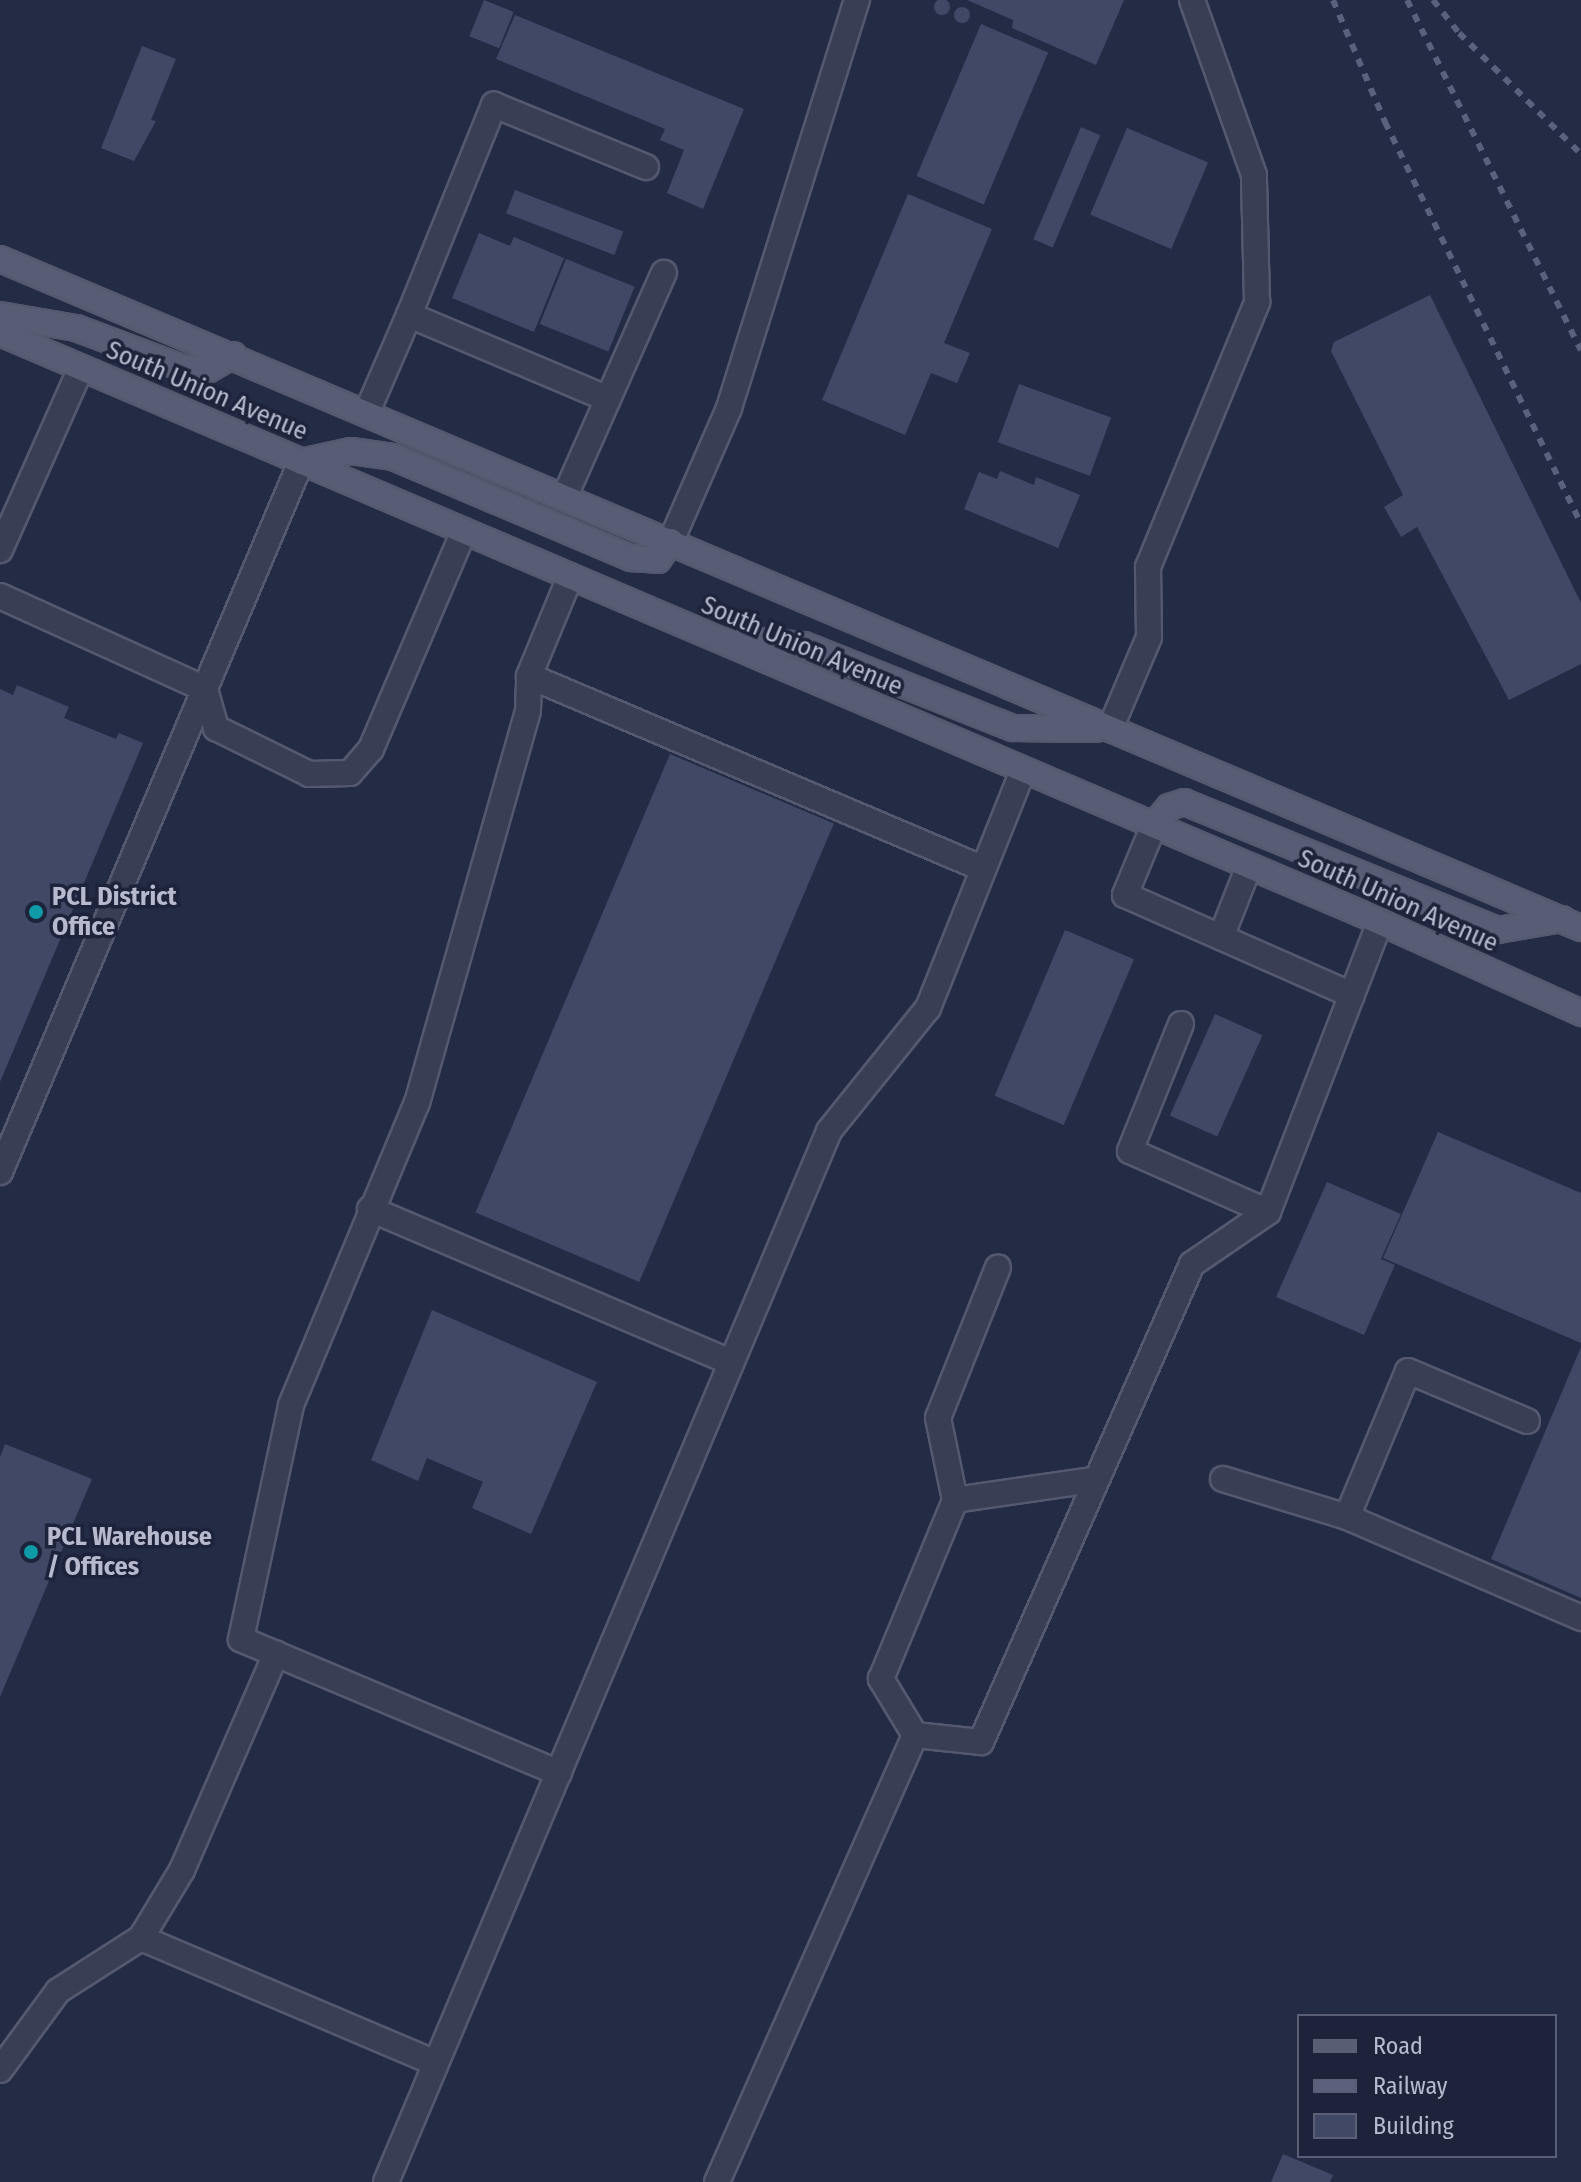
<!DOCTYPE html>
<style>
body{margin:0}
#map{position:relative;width:1581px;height:2182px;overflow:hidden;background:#242b45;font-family:"Fira Sans Condensed",sans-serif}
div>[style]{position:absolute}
.building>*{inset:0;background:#414866;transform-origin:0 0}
.round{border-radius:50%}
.roads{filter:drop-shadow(2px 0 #55596f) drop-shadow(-2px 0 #55596f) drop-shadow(0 2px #55596f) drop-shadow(0 -2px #55596f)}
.minor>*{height:24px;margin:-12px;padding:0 12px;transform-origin:12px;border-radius:12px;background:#393e55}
.major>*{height:24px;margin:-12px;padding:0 12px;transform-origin:12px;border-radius:12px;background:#575d75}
.rail>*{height:6px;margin-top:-3px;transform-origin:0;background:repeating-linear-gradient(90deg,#5b617c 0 8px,transparent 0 16px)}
.dots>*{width:22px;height:22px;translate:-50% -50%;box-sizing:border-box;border:4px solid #1d233a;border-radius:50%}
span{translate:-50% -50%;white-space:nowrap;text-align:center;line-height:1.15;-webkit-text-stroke:7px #1d233a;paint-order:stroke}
.street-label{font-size:26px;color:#b7bace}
.poi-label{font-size:26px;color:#b7bace;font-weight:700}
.left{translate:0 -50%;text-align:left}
.legend{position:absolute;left:1297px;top:2014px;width:260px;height:144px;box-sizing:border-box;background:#1d233a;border:2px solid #5b5f75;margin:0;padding:10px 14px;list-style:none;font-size:24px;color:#b7bace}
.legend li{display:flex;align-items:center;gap:16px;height:40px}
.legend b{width:40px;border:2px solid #5b5f75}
</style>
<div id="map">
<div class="building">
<div class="round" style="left:934px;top:-1px;width:16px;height:16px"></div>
<div style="left:484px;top:0;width:32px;height:39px;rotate:22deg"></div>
<div style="clip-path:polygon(967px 0,1124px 0,1096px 65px,1012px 28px,1013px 20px)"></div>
<div class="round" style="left:954px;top:7px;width:16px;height:16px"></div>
<div style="clip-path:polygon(515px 15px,744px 109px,703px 209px,667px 193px,684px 150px,660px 140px,665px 129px,496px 59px)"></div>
<div style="left:981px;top:24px;width:73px;height:165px;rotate:23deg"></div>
<div style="clip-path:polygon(142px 46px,176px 59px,151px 120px,156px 121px,134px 161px,101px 148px)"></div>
<div style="left:1081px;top:127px;width:21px;height:122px;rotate:23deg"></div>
<div style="left:1127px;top:128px;width:88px;height:94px;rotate:23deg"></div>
<div style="left:515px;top:190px;width:116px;height:25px;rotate:21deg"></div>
<div style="clip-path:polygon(908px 194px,992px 229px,944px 343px,970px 353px,957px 383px,931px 373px,905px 435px,822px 400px)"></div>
<div style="clip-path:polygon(479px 233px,510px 246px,514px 237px,564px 258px,534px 332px,452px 298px)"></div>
<div style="left:566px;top:259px;width:74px;height:70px;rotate:22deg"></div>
<div style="clip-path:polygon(1430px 295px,1581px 603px,1581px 664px,1509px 700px,1417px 527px,1401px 537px,1384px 507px,1403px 495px,1331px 351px,1334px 342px)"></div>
<div style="left:1019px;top:384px;width:98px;height:62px;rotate:20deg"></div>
<div style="clip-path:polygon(1000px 471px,1034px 485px,1036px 477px,1080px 495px,1058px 548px,964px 509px,979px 472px,997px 479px)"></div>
<div style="clip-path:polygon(17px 685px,69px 707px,64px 718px,116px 739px,119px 733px,143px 743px,0 1082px,0 689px,13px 695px)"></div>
<div style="left:670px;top:754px;width:178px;height:498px;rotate:23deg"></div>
<div style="left:1065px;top:930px;width:75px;height:180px;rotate:23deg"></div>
<div style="left:1215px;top:1014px;width:52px;height:111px;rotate:24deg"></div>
<div style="clip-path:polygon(1438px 1132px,1581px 1193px,1581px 1343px,1383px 1258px)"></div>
<div style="clip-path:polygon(1327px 1182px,1401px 1214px,1381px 1259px,1395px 1265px,1364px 1335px,1276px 1297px)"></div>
<div style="clip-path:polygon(432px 1310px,597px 1382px,531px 1534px,472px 1508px,483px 1482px,427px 1458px,418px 1481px,371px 1460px)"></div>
<div style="clip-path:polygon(1581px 1347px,1581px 1598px,1491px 1559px)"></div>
<div style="clip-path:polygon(5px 1444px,92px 1479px,0 1697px,0 1457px)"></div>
<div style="clip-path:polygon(1283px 2154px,1333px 2175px,1330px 2182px,1271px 2182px)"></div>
</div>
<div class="roads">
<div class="minor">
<div style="left:608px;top:399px;width:216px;rotate:-157.1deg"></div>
<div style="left:409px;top:315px;width:227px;rotate:-68deg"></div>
<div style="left:494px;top:105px;width:164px;rotate:22.2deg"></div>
<div style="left:367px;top:412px;width:106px;rotate:-66.6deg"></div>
<div style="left:565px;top:496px;width:244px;rotate:-66.1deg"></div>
<div style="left:671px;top:541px;width:145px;rotate:-66.4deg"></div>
<div style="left:729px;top:408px;width:428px;rotate:-72.6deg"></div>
<div style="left:0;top:550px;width:199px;rotate:-66deg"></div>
<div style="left:0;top:596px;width:225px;rotate:24.4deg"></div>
<div style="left:205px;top:689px;width:41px;rotate:74.2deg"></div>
<div style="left:216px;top:728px;width:104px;rotate:26.3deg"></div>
<div style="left:309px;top:774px;width:41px;rotate:-1.4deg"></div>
<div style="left:350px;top:773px;width:32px;rotate:-49deg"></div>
<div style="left:371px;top:749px;width:237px;rotate:-66.9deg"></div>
<div style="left:529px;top:676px;width:493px;rotate:23deg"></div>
<div style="left:1110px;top:729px;width:100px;rotate:-67deg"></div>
<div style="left:1149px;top:637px;width:70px;rotate:-90.8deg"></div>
<div style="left:1148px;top:567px;width:287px;rotate:-67.6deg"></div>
<div style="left:1257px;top:302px;width:127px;rotate:-91.4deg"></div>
<div style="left:1254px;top:175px;width:186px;rotate:-109.5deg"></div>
<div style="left:1154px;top:825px;width:76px;rotate:112.5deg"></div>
<div style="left:1125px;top:895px;width:248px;rotate:23.8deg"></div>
<div style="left:1221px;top:937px;width:76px;rotate:-68.5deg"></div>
<div style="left:1181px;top:1024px;width:137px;rotate:111.9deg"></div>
<div style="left:1130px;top:1151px;width:151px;rotate:23.8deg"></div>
<div style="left:1268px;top:1212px;width:311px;rotate:-68.9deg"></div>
<div style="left:0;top:1172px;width:771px;rotate:-67.03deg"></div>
<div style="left:370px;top:1209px;width:392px;rotate:23deg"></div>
<div style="left:1223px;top:1479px;width:130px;rotate:17deg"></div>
<div style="left:1347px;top:1517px;width:255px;rotate:23.3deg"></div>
<div style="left:955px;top:1500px;width:84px;rotate:-101.7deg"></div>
<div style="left:938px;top:1418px;width:162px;rotate:-68.3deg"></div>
<div style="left:1347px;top:1517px;width:158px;rotate:-67.3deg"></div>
<div style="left:1408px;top:1371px;width:129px;rotate:22.8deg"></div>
<div style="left:915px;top:1735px;width:66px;rotate:-121.3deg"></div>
<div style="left:881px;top:1679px;width:194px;rotate:-67.5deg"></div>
<div style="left:955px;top:1500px;width:138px;rotate:-8.3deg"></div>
<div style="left:559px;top:1773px;width:345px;rotate:-157.2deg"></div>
<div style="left:241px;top:1639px;width:239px;rotate:-77.9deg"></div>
<div style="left:291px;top:1405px;width:327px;rotate:-67.4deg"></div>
<div style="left:417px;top:1103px;width:408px;rotate:-74.2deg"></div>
<div style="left:528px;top:710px;width:34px;rotate:-88deg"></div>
<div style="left:529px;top:676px;width:107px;rotate:-67.5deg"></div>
<div style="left:141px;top:1938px;width:319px;rotate:23deg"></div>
<div style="left:0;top:2070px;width:98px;rotate:-53.7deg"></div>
<div style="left:58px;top:1991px;width:98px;rotate:-32.6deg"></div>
<div style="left:141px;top:1938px;width:79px;rotate:-58.9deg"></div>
<div style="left:182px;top:1870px;width:236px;rotate:-66.5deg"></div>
<div style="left:386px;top:2182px;width:1141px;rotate:-67.14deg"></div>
<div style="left:829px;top:1131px;width:158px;rotate:-51.2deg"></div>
<div style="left:928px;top:1008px;width:256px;rotate:-68.2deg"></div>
<div style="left:717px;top:2182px;width:489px;rotate:-66.1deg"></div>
<div style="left:915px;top:1735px;width:66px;rotate:6.1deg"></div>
<div style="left:981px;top:1742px;width:522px;rotate:-66.18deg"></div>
<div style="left:1192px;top:1264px;width:92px;rotate:-34.4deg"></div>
</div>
<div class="major">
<div style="left:0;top:259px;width:1717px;rotate:22.94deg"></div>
<div style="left:0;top:315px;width:77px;rotate:9.7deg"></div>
<div style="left:76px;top:328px;width:116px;rotate:20.6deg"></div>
<div style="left:185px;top:369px;width:24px"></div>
<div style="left:209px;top:369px;width:28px;rotate:-30deg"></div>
<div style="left:0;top:333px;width:1479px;rotate:23.1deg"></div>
<div style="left:1360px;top:913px;width:243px;rotate:24.3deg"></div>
<div style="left:301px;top:462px;width:51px;rotate:-12.4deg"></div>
<div style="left:351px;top:451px;width:42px;rotate:8.1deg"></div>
<div style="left:393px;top:457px;width:259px;rotate:23deg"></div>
<div style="left:631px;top:558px;width:27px;rotate:4deg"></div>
<div style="left:658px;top:560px;width:23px;rotate:-56deg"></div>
<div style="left:734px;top:639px;width:70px;rotate:4.9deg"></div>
<div style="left:804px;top:645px;width:225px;rotate:21.7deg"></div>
<div style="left:1013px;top:728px;width:83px;rotate:0.7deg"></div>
<div style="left:1154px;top:825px;width:23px;rotate:-50deg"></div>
<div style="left:1169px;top:807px;width:16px;rotate:-18deg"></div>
<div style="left:1184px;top:802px;width:339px;rotate:22.2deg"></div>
<div style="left:1498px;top:930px;width:65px;rotate:-9.8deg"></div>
</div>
</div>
<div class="rail">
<div style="left:1333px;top:0;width:133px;rotate:66.9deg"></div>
<div style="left:1385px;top:122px;width:447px;rotate:64deg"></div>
<div style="left:1407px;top:0;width:391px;rotate:63.6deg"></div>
<div style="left:1433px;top:0;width:42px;rotate:51.8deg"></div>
<div style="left:1459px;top:33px;width:172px;rotate:44.8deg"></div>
</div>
<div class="dots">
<div style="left:36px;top:912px;background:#0f9aa8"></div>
<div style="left:31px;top:1552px;background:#0f9aa8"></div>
</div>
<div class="street-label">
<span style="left:207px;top:391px;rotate:23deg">South Union Avenue</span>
<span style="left:802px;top:646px;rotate:23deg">South Union Avenue</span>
<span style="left:1398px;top:901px;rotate:24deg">South Union Avenue</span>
</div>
<div class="poi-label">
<span class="left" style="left:52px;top:912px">PCL District<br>Office</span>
<span class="left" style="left:47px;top:1552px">PCL Warehouse<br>/ Offices</span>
</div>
<ul class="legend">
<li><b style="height:10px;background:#575d75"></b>Road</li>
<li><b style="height:10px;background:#5b617c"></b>Railway</li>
<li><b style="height:22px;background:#414866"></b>Building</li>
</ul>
</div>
